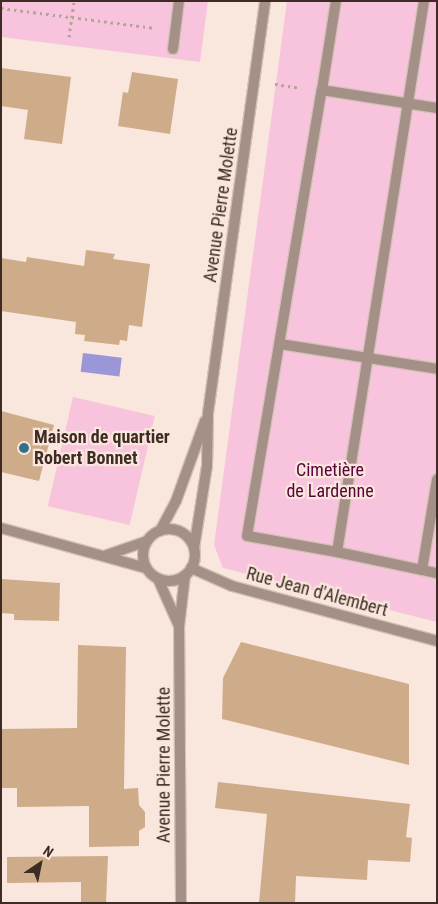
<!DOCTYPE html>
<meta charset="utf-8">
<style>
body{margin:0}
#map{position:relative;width:438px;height:904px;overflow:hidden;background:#f9e6dc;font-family:"Roboto Condensed",sans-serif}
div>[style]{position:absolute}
.green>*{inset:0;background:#f8c4dd;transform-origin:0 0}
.water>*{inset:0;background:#9b96d8;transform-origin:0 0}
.building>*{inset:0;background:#ceac8a}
.path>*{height:3px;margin-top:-1.5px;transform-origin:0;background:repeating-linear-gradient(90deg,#b5a399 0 2.5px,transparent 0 6.5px)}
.roads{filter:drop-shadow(1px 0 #d4c1b7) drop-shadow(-1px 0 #d4c1b7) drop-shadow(0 1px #d4c1b7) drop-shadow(0 -1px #d4c1b7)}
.service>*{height:10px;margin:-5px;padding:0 5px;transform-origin:5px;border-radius:5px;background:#a49086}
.minor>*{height:10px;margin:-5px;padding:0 5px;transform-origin:5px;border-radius:5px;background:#a49086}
.minor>.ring{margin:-5px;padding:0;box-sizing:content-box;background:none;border:10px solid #a49086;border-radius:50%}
.dots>*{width:14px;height:14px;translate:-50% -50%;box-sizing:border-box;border:2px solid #f9e6dc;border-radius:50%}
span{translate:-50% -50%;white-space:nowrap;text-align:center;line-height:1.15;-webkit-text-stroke:4.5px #f9e6dc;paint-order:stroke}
.street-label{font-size:18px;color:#3e2c24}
.poi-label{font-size:18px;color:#3e2c24;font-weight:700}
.left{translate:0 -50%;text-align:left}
.park-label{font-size:18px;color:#58023b}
.frame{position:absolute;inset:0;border:2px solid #3e2c24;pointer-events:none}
.north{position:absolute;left:15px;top:839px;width:50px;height:50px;-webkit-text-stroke:4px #f9e6dc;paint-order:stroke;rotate:34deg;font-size:14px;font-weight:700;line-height:20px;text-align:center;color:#3e2c24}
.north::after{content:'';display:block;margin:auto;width:18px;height:22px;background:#3e2c24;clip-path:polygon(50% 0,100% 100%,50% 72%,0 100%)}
</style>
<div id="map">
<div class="green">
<div style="clip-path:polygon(1px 1px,208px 1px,200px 62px,1px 37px)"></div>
<div style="clip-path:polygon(287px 1px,437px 1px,437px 622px,223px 568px,214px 545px)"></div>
<div style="left:73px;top:397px;width:84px;height:112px;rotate:13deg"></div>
</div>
<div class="water">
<div style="left:83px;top:353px;width:39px;height:19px;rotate:7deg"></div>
</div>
<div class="building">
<div style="clip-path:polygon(1px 68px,71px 77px,62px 144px,24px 139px,28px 110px,1px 106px)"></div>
<div style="clip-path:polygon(132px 72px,178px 79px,170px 134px,118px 126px,123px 92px,128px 93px)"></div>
<div style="clip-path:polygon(86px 250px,115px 254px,113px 259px,150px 264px,142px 327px,129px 325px,127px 341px,120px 340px,119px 345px,84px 341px,85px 335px,75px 334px,76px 322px,1px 311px,1px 258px,26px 262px,27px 257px,84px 266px)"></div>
<div style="clip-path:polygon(1px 411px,54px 425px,39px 481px,1px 472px)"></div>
<div style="clip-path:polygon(1px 579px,60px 583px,59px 621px,14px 620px,14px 614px,1px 613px)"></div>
<div style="clip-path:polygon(241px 642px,409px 684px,409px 765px,222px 719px,223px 678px)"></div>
<div style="clip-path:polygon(78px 645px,126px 647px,124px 789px,138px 788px,139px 805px,145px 812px,145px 827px,139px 831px,139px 846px,89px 847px,89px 806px,17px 807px,17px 788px,1px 788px,1px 729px,77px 728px)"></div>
<div style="clip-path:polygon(218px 782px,410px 804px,406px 837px,412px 838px,410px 862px,368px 860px,367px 880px,296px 876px,295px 903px,259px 903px,267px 814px,215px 808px)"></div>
<div style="clip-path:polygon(108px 856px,106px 903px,81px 903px,81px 882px,7px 883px,7px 857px)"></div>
</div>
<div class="path">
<div style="left:1px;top:8px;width:155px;rotate:7.4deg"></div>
<div style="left:69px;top:37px;width:36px;rotate:-82deg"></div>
<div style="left:275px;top:84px;width:26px;rotate:9deg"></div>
</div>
<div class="roads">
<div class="service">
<div style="left:424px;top:1px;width:558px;rotate:98.97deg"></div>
<div style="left:337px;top:552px;width:102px;rotate:11.9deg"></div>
<div style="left:173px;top:49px;width:48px;rotate:-82.9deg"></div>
<div style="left:322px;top:90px;width:90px;rotate:-81.1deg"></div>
<div style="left:280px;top:344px;width:159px;rotate:9deg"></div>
<div style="left:337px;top:552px;width:91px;rotate:-169.9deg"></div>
<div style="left:247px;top:536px;width:452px;rotate:-80.5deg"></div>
<div style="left:322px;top:90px;width:116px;rotate:8.9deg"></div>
<div style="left:422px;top:570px;width:92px;rotate:-80.6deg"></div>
</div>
<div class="minor">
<div style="left:1px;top:528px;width:150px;rotate:15.4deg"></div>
<div class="ring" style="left:143px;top:529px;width:42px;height:42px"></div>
<div style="left:160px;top:531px;width:34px;rotate:-62deg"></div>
<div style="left:176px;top:501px;width:85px;rotate:-70.1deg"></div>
<div style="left:194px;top:548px;width:83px;rotate:-81deg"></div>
<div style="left:207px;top:466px;width:53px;rotate:-88.9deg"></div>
<div style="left:208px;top:413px;width:416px;rotate:-82.1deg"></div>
<div style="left:107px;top:555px;width:42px;rotate:-19.3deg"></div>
<div style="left:191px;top:568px;width:45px;rotate:23.7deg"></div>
<div style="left:232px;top:586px;width:212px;rotate:15deg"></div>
<div style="left:158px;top:579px;width:51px;rotate:65.9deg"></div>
<div style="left:181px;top:903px;width:276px;rotate:-90.4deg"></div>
<div style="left:179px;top:627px;width:52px;rotate:-83.4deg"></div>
</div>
</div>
<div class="dots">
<div style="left:24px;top:448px;background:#357088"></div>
</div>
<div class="street-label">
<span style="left:221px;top:205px;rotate:-82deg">Avenue Pierre Molette</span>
<span style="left:317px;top:592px;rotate:15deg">Rue Jean d'Alembert</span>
<span style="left:164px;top:765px;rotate:-90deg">Avenue Pierre Molette</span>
</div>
<div class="poi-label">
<span class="left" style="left:34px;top:448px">Maison de quartier<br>Robert Bonnet</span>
</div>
<div class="park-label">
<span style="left:330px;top:481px">Cimetière<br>de Lardenne</span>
</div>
<div class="frame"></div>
<div class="north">N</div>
</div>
